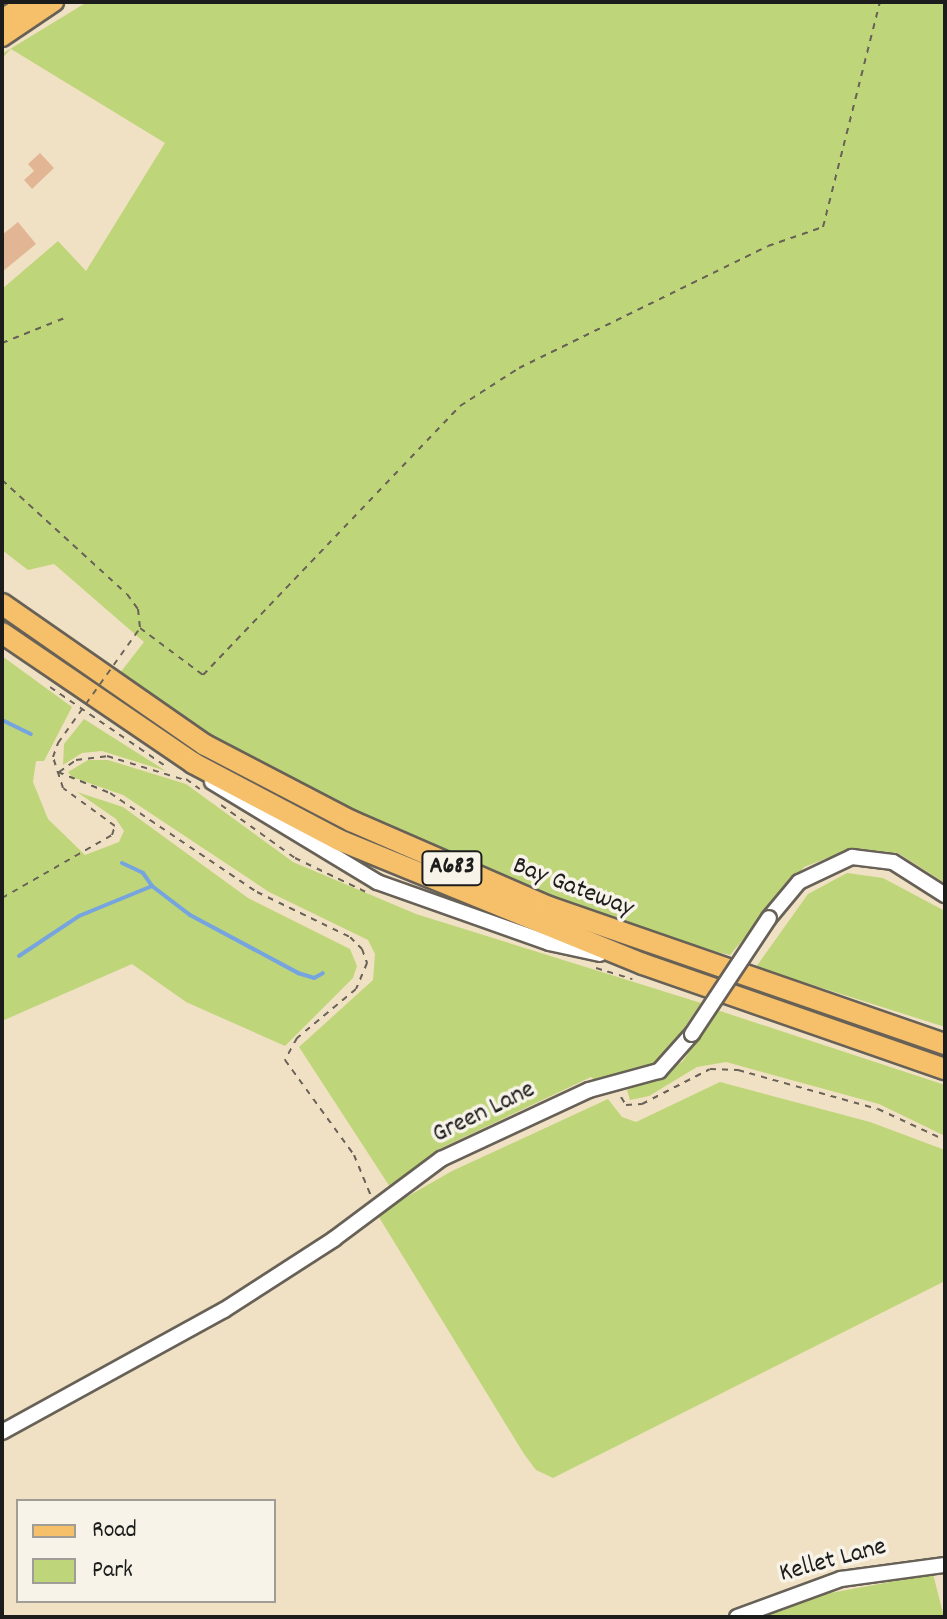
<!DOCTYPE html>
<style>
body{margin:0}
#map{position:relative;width:947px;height:1619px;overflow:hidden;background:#f1e1c4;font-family:Dekko,sans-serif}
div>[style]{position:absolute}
.green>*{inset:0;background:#bfd579}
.stream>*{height:4px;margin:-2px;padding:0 2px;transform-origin:2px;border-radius:2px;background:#75a4df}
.building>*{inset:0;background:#e2b595}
.path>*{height:2px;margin-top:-1px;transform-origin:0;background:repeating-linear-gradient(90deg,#676157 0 6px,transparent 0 12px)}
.roads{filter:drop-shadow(2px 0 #676157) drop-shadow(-2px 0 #676157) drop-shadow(0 2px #676157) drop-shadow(0 -2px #676157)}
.minor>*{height:14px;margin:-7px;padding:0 7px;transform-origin:7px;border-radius:7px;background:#fff}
.major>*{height:18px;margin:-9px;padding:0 9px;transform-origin:9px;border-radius:9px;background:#f6c06b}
.highway>*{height:20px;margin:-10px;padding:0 10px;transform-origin:10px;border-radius:10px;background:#f6c06b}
.path-bridge>*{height:2px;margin-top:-1px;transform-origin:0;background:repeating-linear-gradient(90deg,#676157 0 6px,transparent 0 12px)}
.bridges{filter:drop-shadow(2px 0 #676157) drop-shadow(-2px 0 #676157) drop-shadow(0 2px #676157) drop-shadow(0 -2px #676157)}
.minor-bridge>*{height:14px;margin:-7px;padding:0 7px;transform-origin:7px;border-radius:7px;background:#fff}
span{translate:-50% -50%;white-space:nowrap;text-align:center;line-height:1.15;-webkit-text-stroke:7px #f7f3e8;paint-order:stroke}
.shield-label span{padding:2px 6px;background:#f7f3e8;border:2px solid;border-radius:6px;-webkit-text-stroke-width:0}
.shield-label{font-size:24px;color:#1c1c1c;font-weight:700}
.street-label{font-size:26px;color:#1c1c1c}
.frame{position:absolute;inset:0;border:4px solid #1c1c1c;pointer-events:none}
.legend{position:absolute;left:16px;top:1499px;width:260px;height:104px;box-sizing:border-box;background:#f7f3e8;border:2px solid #9f9d96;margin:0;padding:10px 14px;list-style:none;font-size:24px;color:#1c1c1c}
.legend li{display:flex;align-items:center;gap:16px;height:40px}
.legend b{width:40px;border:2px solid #9f9d96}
</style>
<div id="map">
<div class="green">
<div style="clip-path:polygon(87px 2px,945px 2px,945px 883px,898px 853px,853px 848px,804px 867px,730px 955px,666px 940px,601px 919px,342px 806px,185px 724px,116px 678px,144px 642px,54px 564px,28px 570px,2px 550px,2px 289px,58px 241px,86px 271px,165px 143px,11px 49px,2px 58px,2px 54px)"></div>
<div style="clip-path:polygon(2px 656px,72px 707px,44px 761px,36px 761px,33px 782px,48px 819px,85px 855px,119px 842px,124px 831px,116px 819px,77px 792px,123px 807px,248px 898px,350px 949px,357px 966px,353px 978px,285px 1046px,186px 1002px,132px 964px,2px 1021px)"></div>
<div style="clip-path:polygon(84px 719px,166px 771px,102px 751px,82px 753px,63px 765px,64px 744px)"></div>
<div style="clip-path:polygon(88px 760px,108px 760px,186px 784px,293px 862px,416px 914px,701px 1003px,659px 1065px,598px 1083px,591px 1077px,437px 1150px,390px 1187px,299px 1047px,373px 980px,375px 954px,368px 940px,269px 892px,123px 795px,72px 777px,68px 772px)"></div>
<div style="clip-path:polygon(847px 873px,883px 878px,945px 911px,945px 1027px,756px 967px,808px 894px)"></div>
<div style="clip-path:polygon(717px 1010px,945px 1085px,945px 1136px,879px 1104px,726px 1062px,697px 1067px,649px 1096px,630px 1100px,627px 1090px,658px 1078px,683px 1061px)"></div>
<div style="clip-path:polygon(720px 1082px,870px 1122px,945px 1150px,945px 1281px,553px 1478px,536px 1470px,524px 1454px,377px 1214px,452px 1171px,608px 1099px,622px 1117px,636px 1122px)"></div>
<div style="clip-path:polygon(933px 1574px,944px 1617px,756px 1617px,825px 1594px)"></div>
</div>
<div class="stream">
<div style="left:2px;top:720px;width:32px;rotate:26deg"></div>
<div style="left:122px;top:863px;width:23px;rotate:25deg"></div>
<div style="left:143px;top:873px;width:16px;rotate:55deg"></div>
<div style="left:19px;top:956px;width:72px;rotate:-33.7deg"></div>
<div style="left:79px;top:916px;width:79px;rotate:-22.3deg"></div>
<div style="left:152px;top:886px;width:48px;rotate:37.3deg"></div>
<div style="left:190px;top:915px;width:123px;rotate:28.2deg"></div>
<div style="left:298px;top:973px;width:17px;rotate:17deg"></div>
<div style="left:314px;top:978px;width:10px;rotate:-29deg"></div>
</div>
<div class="building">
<div style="clip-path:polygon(40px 153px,54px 168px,32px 189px,24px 180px,34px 171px,28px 164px)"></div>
<div style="clip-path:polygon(18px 222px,36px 244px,2px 272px,2px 235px)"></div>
</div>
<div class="path">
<div style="left:2px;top:343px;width:70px;rotate:-21.8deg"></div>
<div style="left:2px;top:480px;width:169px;rotate:42.4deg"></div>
<div style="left:127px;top:594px;width:19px;rotate:54deg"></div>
<div style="left:138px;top:609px;width:19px;rotate:84deg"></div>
<div style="left:140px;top:628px;width:79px;rotate:36.7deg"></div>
<div style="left:203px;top:675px;width:372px;rotate:-46.3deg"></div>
<div style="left:460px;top:406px;width:70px;rotate:-32.8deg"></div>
<div style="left:519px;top:368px;width:277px;rotate:-26.1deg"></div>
<div style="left:768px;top:246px;width:58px;rotate:-19.1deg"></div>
<div style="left:823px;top:227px;width:232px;rotate:-75.8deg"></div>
<div style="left:50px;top:687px;width:142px;rotate:34.4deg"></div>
<div style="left:58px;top:772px;width:56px;rotate:22deg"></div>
<div style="left:110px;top:793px;width:177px;rotate:34deg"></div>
<div style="left:257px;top:892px;width:103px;rotate:25.8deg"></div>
<div style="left:350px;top:937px;width:17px;rotate:45deg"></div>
<div style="left:362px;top:949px;width:15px;rotate:70deg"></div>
<div style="left:367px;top:963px;width:28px;rotate:113deg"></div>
<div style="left:356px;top:989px;width:77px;rotate:140.3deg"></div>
<div style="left:297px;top:1038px;width:25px;rotate:119deg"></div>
<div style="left:285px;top:1060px;width:117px;rotate:54deg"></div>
<div style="left:354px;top:1155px;width:44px;rotate:67.5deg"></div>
<div style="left:59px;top:772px;width:21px;rotate:-35deg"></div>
<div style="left:76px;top:760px;width:31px;rotate:-7deg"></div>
<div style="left:107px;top:756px;width:82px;rotate:17.1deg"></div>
<div style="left:186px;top:779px;width:17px;rotate:36deg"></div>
<div style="left:221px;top:805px;width:91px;rotate:35.6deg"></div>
<div style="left:295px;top:858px;width:79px;rotate:25.6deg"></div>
<div style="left:2px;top:898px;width:127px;rotate:-29.8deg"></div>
<div style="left:112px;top:835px;width:9px;rotate:-72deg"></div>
<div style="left:115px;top:826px;width:64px;rotate:-143.8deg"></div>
<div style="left:63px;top:788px;width:33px;rotate:-108deg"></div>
<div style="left:53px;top:757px;width:15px;rotate:-70deg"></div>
<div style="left:596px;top:968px;width:38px;rotate:17deg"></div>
<div style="left:621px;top:1097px;width:9px;rotate:58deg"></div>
<div style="left:626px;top:1105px;width:16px;rotate:-4deg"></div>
<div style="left:642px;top:1104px;width:76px;rotate:-27.2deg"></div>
<div style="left:710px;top:1069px;width:28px;rotate:2deg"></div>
<div style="left:738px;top:1070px;width:145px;rotate:15.6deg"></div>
<div style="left:878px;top:1109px;width:74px;rotate:24.8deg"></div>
</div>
<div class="roads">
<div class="minor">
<div style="left:212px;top:782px;width:193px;rotate:31.2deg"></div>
<div style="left:377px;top:882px;width:182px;rotate:19.5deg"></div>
<div style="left:549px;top:943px;width:52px;rotate:12.2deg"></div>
<div style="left:769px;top:918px;width:47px;rotate:-50.2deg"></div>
<div style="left:799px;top:882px;width:59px;rotate:-25.3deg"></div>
<div style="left:852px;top:857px;width:41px;rotate:7deg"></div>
<div style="left:893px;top:862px;width:62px;rotate:32.4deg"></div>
<div style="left:2px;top:1432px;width:253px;rotate:-28.8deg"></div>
<div style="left:224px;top:1310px;width:131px;rotate:-32.8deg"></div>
<div style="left:334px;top:1239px;width:134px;rotate:-36.8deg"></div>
<div style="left:441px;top:1159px;width:163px;rotate:-25deg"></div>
<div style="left:589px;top:1090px;width:73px;rotate:-15.2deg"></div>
<div style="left:659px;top:1071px;width:50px;rotate:-48.3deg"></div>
<div style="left:737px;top:1617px;width:111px;rotate:-20.1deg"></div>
<div style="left:841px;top:1579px;width:105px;rotate:-7.7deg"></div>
</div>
<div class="major">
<div style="left:2px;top:19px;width:31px;rotate:-33deg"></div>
<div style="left:2px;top:37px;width:63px;rotate:-33.9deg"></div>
</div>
<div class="highway">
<div style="left:2px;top:604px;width:247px;rotate:34.8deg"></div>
<div style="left:205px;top:745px;width:165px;rotate:27.5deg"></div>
<div style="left:351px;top:821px;width:216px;rotate:23.5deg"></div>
<div style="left:549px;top:907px;width:419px;rotate:19.1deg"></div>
<div style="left:2px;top:633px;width:231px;rotate:34.2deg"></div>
<div style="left:193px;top:763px;width:165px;rotate:27.8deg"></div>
<div style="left:339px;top:840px;width:328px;rotate:22.2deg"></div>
<div style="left:643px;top:964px;width:320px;rotate:19.2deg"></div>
</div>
</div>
<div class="path-bridge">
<div style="left:58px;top:743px;width:141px;rotate:-54.5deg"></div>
</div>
<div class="bridges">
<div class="minor-bridge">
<div style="left:692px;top:1034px;width:139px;rotate:-56.4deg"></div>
</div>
</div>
<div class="shield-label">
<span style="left:452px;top:868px">A683</span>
</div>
<div class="street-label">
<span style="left:573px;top:888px;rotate:21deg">Bay Gateway</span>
<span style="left:484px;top:1113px;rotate:-26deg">Green Lane</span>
<span style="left:833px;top:1561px;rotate:-15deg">Kellet Lane</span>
</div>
<div class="frame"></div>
<ul class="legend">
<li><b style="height:10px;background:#f6c06b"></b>Road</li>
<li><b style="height:22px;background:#bfd579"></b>Park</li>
</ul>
</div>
